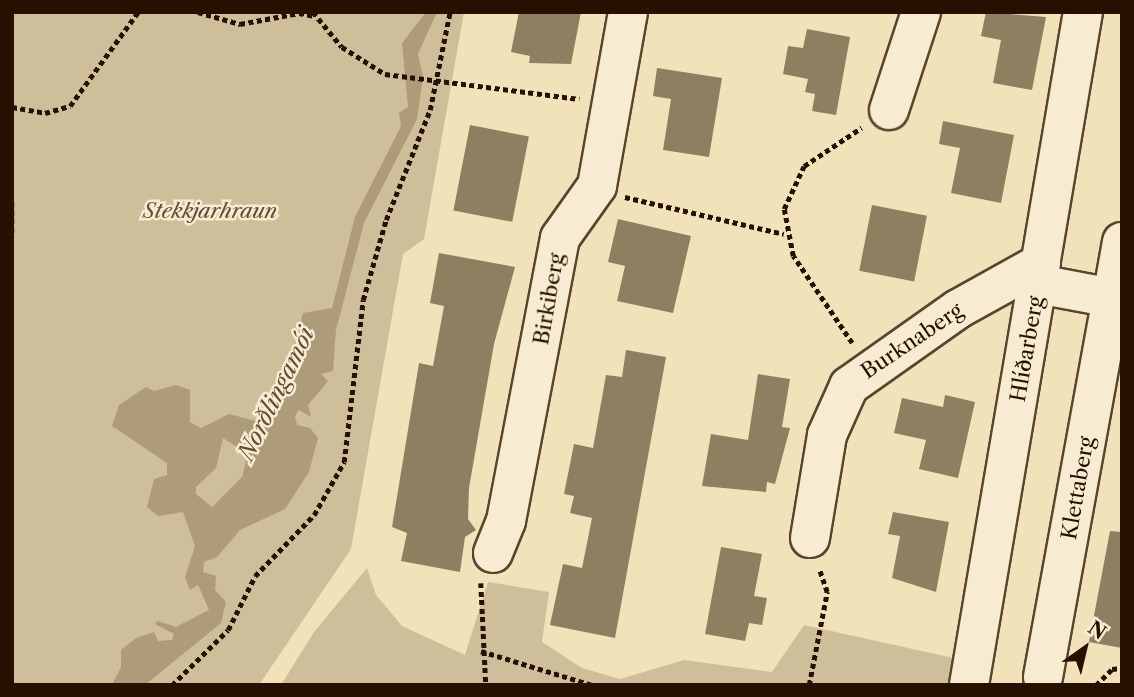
<!DOCTYPE html>
<meta charset="utf-8">
<style>
body{margin:0}
#map{position:relative;width:1134px;height:697px;overflow:hidden;background:#f2e2b9;font-family:"Libre Caslon Text",serif}
div>[style]{position:absolute}
.green>*{inset:0;background:#cfbe9a}
.water>*{inset:0;background:#ad9b7a}
.building>*{inset:0;background:#907e60;transform-origin:0 0}
.path>*{height:4.5px;margin-top:-2.25px;transform-origin:0;background:repeating-linear-gradient(90deg,#261100 0 5px,transparent 0 8.5px)}
.roads{filter:drop-shadow(2px 0 #59452e) drop-shadow(-2px 0 #59452e) drop-shadow(0 2px #59452e) drop-shadow(0 -2px #59452e)}
.minor>*{height:38px;margin:-19px;padding:0 19px;transform-origin:19px;border-radius:19px;background:#f7ecd2}
span{translate:-50% -50%;white-space:nowrap;text-align:center;line-height:1.15;-webkit-text-stroke:5px #f7ecd2;paint-order:stroke}
.park-label{font-size:21px;color:#614e36;font-style:italic}
.street-label{font-size:21px;color:#261100}
.water-label{font-size:23px;color:#634f37;font-style:italic}
.frame{position:absolute;inset:0;border:14px solid #261100;pointer-events:none}
.north{position:absolute;left:1050px;top:613px;width:70px;height:70px;-webkit-text-stroke:5px #f7ecd2;paint-order:stroke;rotate:34deg;font-size:19px;font-weight:700;line-height:28px;text-align:center;color:#261100}
.north::after{content:'';display:block;margin:auto;width:24px;height:32px;background:#261100;clip-path:polygon(50% 0,100% 100%,50% 72%,0 100%)}
</style>
<div id="map">
<div class="green">
<div style="clip-path:polygon(12px 12px,464px 12px,424px 239px,403px 254px,351px 549px,259px 685px,12px 685px)"></div>
<div style="clip-path:polygon(367px 568px,376px 595px,402px 626px,465px 655px,488px 582px,549px 592px,542px 642px,582px 668px,620px 679px,684px 660px,772px 672px,804px 625px,958px 659px,952px 685px,281px 685px,314px 632px)"></div>
</div>
<div class="water">
<div style="clip-path:polygon(evenodd,426px 12px,437px 12px,418px 54px,423px 77px,417px 119px,364px 223px,336px 330px,333px 371px,321px 374px,328px 381px,308px 405px,311px 417px,299px 410px,295px 416px,297px 425px,310px 428px,318px 438px,309px 472px,285px 509px,240px 530px,217px 557px,204px 562px,203px 572px,216px 576px,215px 590px,226px 602px,221px 623px,145px 685px,112px 685px,121px 667px,121px 650px,136px 638px,154px 632px,158px 641px,172px 640px,174px 634px,155px 624px,158px 621px,176px 627px,209px 610px,198px 585px,190px 590px,185px 577px,195px 546px,183px 512px,158px 516px,147px 507px,154px 479px,167px 475px,167px 463px,112px 426px,119px 405px,146px 387px,154px 391px,176px 385px,190px 390px,190px 422px,201px 428px,229px 414px,256px 421px,272px 408px,298px 366px,298px 341px,306px 332px,299px 328px,303px 313px,332px 308px,355px 217px,401px 126px,399px 113px,408px 107px,402px 43px,426px 12px,223px 438px,248px 454px,242px 477px,212px 507px,196px 494px,196px 487px,216px 468px,223px 438px)"></div>
</div>
<div class="building">
<div style="clip-path:polygon(519px 12px,581px 12px,571px 64px,529px 63px,530px 56px,511px 52px)"></div>
<div style="clip-path:polygon(986px 12px,1046px 17px,1032px 90px,993px 83px,1001px 40px,981px 36px)"></div>
<div style="clip-path:polygon(807px 29px,850px 37px,836px 115px,812px 111px,815px 94px,805px 92px,808px 79px,783px 74px,788px 46px,803px 48px)"></div>
<div style="clip-path:polygon(657px 68px,722px 78px,709px 157px,663px 150px,671px 99px,653px 96px)"></div>
<div style="clip-path:polygon(943px 121px,1014px 135px,1001px 203px,951px 193px,960px 148px,939px 144px)"></div>
<div style="left:470px;top:125px;width:60px;height:87px;rotate:11deg"></div>
<div style="left:872px;top:205px;width:56px;height:67px;rotate:11deg"></div>
<div style="clip-path:polygon(618px 219px,691px 236px,673px 313px,617px 301px,625px 266px,608px 262px)"></div>
<div style="clip-path:polygon(439px 253px,515px 267px,494px 344px,469px 488px,468px 519px,476px 530px,465px 537px,460px 572px,401px 561px,407px 533px,392px 527px,419px 363px,433px 366px,444px 306px,430px 303px)"></div>
<div style="clip-path:polygon(626px 350px,666px 357px,615px 638px,550px 625px,563px 564px,582px 568px,592px 518px,570px 513px,574px 496px,564px 494px,574px 444px,593px 448px,606px 375px,622px 377px)"></div>
<div style="clip-path:polygon(758px 374px,790px 379px,782px 427px,790px 428px,775px 484px,767px 482px,766px 492px,702px 486px,711px 434px,748px 440px)"></div>
<div style="clip-path:polygon(945px 395px,975px 402px,958px 478px,919px 469px,926px 440px,894px 433px,902px 398px,943px 407px)"></div>
<div style="clip-path:polygon(893px 512px,949px 522px,936px 592px,892px 578px,900px 536px,888px 534px)"></div>
<div style="clip-path:polygon(1110px 531px,1122px 532px,1122px 648px,1089px 642px)"></div>
<div style="clip-path:polygon(721px 547px,762px 554px,754px 596px,767px 598px,762px 625px,749px 623px,745px 641px,705px 634px)"></div>
</div>
<div class="path">
<div style="left:198px;top:12px;width:44px;rotate:15.9deg"></div>
<div style="left:240px;top:24px;width:60px;rotate:-10.6deg"></div>
<div style="left:299px;top:13px;width:15px;rotate:11deg"></div>
<div style="left:313px;top:12px;width:45px;rotate:50.4deg"></div>
<div style="left:342px;top:47px;width:51px;rotate:32.1deg"></div>
<div style="left:385px;top:74px;width:196px;rotate:7.3deg"></div>
<div style="left:12px;top:107px;width:34px;rotate:10deg"></div>
<div style="left:45px;top:113px;width:26px;rotate:-16deg"></div>
<div style="left:70px;top:106px;width:116px;rotate:-54.1deg"></div>
<div style="left:625px;top:197px;width:163px;rotate:13.1deg"></div>
<div style="left:12px;top:202px;width:34px;rotate:90deg"></div>
<div style="left:852px;top:343px;width:105px;rotate:-124.1deg"></div>
<div style="left:793px;top:256px;width:48px;rotate:-100.8deg"></div>
<div style="left:784px;top:209px;width:47px;rotate:-65.1deg"></div>
<div style="left:804px;top:166px;width:69px;rotate:-33.7deg"></div>
<div style="left:481px;top:583px;width:102px;rotate:87.2deg"></div>
<div style="left:481px;top:651px;width:116px;rotate:17deg"></div>
<div style="left:172px;top:685px;width:78px;rotate:-44.5deg"></div>
<div style="left:228px;top:630px;width:60px;rotate:-63.4deg"></div>
<div style="left:255px;top:576px;width:85px;rotate:-46deg"></div>
<div style="left:314px;top:515px;width:61px;rotate:-60.5deg"></div>
<div style="left:344px;top:462px;width:163px;rotate:-83.3deg"></div>
<div style="left:363px;top:300px;width:83px;rotate:-74deg"></div>
<div style="left:386px;top:220px;width:118px;rotate:-68.2deg"></div>
<div style="left:430px;top:110px;width:100px;rotate:-78.5deg"></div>
<div style="left:809px;top:685px;width:95px;rotate:-79deg"></div>
<div style="left:827px;top:592px;width:24px;rotate:-109deg"></div>
<div style="left:1096px;top:685px;width:23px;rotate:-45deg"></div>
<div style="left:1112px;top:669px;width:10px;rotate:-6deg"></div>
</div>
<div class="roads">
<div class="minor">
<div style="left:889px;top:110px;width:103px;rotate:-71.9deg"></div>
<div style="left:1038px;top:284px;width:75px;rotate:10.7deg"></div>
<div style="left:1112px;top:298px;width:57px;rotate:-79.9deg"></div>
<div style="left:810px;top:538px;width:104px;rotate:-80.6deg"></div>
<div style="left:827px;top:435px;width:54px;rotate:-65.8deg"></div>
<div style="left:849px;top:386px;width:133px;rotate:-35.2deg"></div>
<div style="left:958px;top:309px;width:95px;rotate:-29deg"></div>
<div style="left:493px;top:553px;width:35px;rotate:-68deg"></div>
<div style="left:506px;top:521px;width:288px;rotate:-79.2deg"></div>
<div style="left:560px;top:238px;width:64px;rotate:-54.6deg"></div>
<div style="left:597px;top:186px;width:177px;rotate:-79.9deg"></div>
<div style="left:1043px;top:677px;width:385px;rotate:-79.7deg"></div>
<div style="left:969px;top:685px;width:683px;rotate:-80.39deg"></div>
</div>
</div>
<div class="park-label">
<span style="left:210px;top:211px">Stekkjarhraun</span>
</div>
<div class="street-label">
<span style="left:549px;top:299px;rotate:-80deg">Birkiberg</span>
<span style="left:912px;top:341px;rotate:-34deg">Burknaberg</span>
<span style="left:1027px;top:349px;rotate:-80deg">Hlíðarberg</span>
<span style="left:1078px;top:488px;rotate:-80deg">Klettaberg</span>
</div>
<div class="water-label">
<span style="left:276px;top:394px;rotate:-64deg">Norðlingamói</span>
</div>
<div class="frame"></div>
<div class="north">N</div>
</div>
